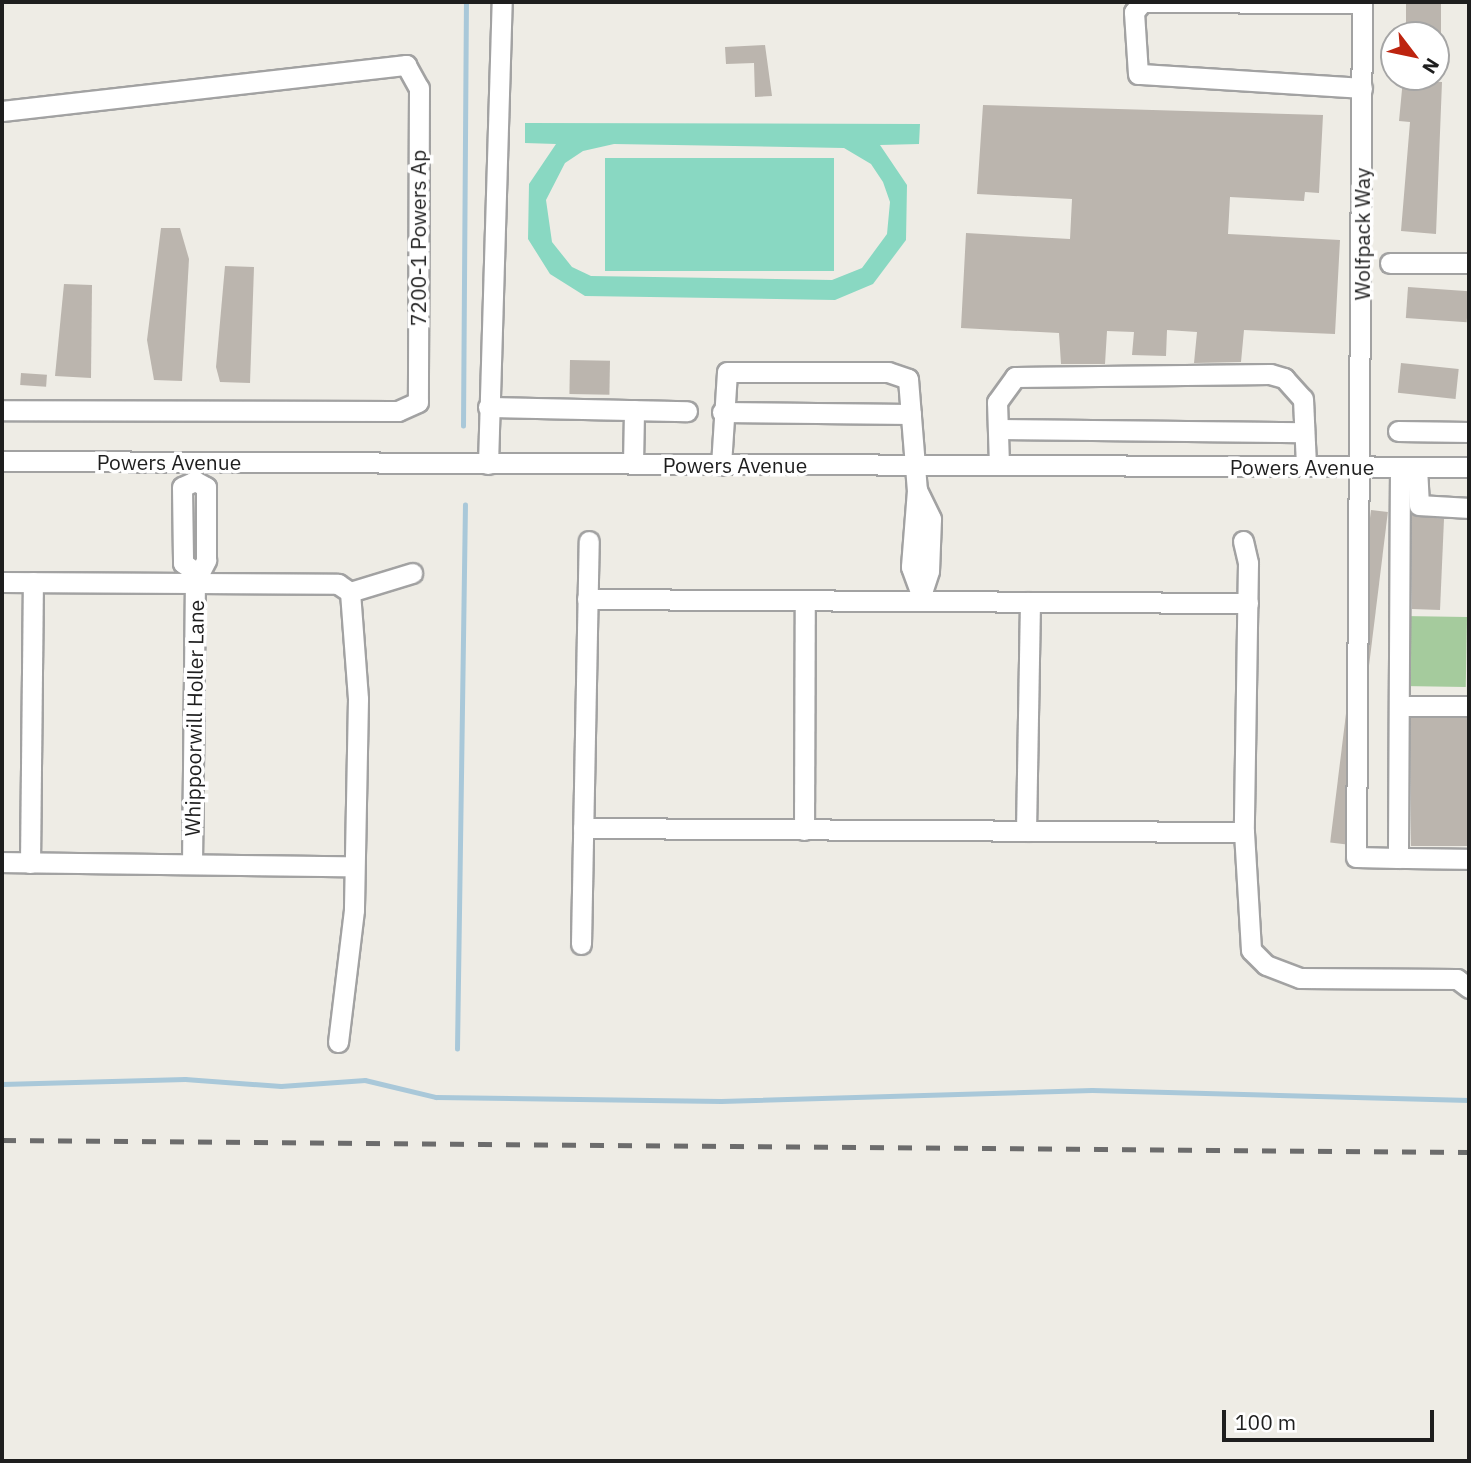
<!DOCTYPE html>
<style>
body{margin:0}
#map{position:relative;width:1471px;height:1463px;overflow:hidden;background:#eeece5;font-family:"IBM Plex Sans",sans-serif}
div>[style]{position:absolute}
.forest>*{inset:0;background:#a5cb9d;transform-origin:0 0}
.pitch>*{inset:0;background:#89d8c2;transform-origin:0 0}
.stream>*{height:4.5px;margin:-2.25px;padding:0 2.25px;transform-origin:2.25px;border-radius:2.25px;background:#a9c8d9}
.building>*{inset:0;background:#bbb5ae;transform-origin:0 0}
.roads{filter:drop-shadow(2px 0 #a2a2a2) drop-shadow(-2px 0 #a2a2a2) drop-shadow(0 2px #a2a2a2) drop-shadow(0 -2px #a2a2a2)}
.minor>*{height:19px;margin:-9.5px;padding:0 9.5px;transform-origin:9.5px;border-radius:9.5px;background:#fff}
.rail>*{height:4.5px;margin-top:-2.25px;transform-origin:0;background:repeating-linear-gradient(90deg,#6c6c6c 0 14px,transparent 0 28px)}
span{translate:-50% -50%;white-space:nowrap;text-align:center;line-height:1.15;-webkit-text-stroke:7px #fff;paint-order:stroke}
.street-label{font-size:21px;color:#1e1e1e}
.frame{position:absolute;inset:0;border:4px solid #1e1e1e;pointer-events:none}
.north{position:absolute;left:1380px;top:21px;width:70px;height:70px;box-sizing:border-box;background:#fff;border:2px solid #a5a5a5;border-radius:50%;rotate:122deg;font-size:19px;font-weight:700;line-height:28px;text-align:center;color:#1e1e1e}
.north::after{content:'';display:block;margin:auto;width:24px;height:32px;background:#bd240f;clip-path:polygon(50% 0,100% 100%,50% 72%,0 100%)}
.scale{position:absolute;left:1222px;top:1410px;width:212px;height:32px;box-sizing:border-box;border:4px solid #1e1e1e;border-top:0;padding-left:9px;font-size:21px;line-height:24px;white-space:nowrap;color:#1e1e1e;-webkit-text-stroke:5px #fff;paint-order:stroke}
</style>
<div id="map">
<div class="forest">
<div style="left:1403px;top:616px;width:64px;height:70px;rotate:1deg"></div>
</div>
<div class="pitch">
<div style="clip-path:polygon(evenodd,525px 123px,920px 124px,919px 144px,880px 145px,907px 185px,906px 240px,873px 284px,835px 300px,585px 296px,550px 274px,528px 239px,529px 184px,556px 144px,525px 143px,525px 123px,614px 144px,844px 148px,871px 164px,883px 182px,890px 202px,887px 234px,862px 268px,832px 280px,591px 276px,572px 267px,552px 242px,546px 200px,565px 163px,583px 151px,614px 144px)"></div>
<div style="left:605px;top:158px;width:229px;height:113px"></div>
</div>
<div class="stream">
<div style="left:463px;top:426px;width:424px;rotate:-89.6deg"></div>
<div style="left:457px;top:1049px;width:544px;rotate:-89.16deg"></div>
<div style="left:2px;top:1084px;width:183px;rotate:-1.6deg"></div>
<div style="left:185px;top:1079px;width:96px;rotate:4.2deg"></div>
<div style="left:281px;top:1086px;width:84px;rotate:-4.1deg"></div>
<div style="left:365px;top:1080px;width:73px;rotate:13.5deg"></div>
<div style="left:436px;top:1097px;width:285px;rotate:0.8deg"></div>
<div style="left:721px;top:1101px;width:371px;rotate:-1.7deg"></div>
<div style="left:1092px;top:1090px;width:377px;rotate:1.5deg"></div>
</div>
<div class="building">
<div style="left:1406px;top:2px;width:35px;height:33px"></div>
<div style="clip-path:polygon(765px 45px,772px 96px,755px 97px,754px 63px,726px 64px,725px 47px)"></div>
<div style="clip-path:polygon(1403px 79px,1442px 82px,1436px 234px,1401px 231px,1410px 122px,1399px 121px)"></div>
<div style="clip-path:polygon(983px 105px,1323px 115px,1319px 193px,1305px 192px,1304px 201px,1230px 197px,1228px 234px,1340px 240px,1335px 334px,1244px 330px,1241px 362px,1194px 363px,1197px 332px,1167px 330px,1166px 356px,1132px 355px,1134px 332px,1107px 331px,1105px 364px,1061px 364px,1059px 333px,961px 328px,966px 233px,1070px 239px,1072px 199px,977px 194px)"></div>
<div style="clip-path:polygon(161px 228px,180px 228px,189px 259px,182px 381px,154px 380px,147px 340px)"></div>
<div style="clip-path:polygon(225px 266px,254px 267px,250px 383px,220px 382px,216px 367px)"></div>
<div style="clip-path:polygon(64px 284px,92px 285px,91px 378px,55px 376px)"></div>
<div style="left:1408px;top:287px;width:61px;height:31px;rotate:4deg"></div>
<div style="left:570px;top:360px;width:40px;height:34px;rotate:1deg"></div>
<div style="left:1401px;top:363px;width:58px;height:30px;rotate:6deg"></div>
<div style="left:21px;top:373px;width:26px;height:12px;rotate:4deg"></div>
<div style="left:1371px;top:510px;width:17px;height:335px;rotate:7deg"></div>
<div style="clip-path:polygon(1412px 515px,1444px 519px,1440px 610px,1412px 609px)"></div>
<div style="left:1411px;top:718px;width:58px;height:128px"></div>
</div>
<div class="roads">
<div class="minor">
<div style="left:1362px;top:2px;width:855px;rotate:90.4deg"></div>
<div style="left:1356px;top:857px;width:42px;rotate:1.4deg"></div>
<div style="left:1362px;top:88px;width:224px;rotate:-176.4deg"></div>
<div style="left:1138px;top:74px;width:62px;rotate:-93.7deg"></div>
<div style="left:1134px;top:12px;width:13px;rotate:-51deg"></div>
<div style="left:1142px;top:2px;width:220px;rotate:0.3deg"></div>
<div style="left:2px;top:111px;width:407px;rotate:-6.5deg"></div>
<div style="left:406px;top:65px;width:26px;rotate:61deg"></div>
<div style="left:419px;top:88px;width:314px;rotate:90.2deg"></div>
<div style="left:418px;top:402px;width:22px;rotate:156deg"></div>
<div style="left:398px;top:411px;width:396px;rotate:-179.9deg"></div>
<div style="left:1390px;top:263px;width:79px"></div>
<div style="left:488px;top:407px;width:199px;rotate:1.2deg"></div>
<div style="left:722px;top:412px;width:189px;rotate:0.6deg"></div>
<div style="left:998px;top:429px;width:306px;rotate:0.6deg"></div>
<div style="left:1398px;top:431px;width:71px;rotate:0.8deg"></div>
<div style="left:2px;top:461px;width:1467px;rotate:0.23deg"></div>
<div style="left:488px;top:464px;width:462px;rotate:-88.3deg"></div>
<div style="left:633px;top:464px;width:54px;rotate:-88.9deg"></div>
<div style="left:721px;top:465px;width:93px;rotate:-86.3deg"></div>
<div style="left:727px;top:372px;width:161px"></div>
<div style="left:888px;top:372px;width:21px;rotate:19deg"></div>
<div style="left:908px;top:379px;width:111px;rotate:85.4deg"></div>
<div style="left:917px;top:490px;width:77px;rotate:94.5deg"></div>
<div style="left:911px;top:567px;width:27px;rotate:70deg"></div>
<div style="left:999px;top:465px;width:63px;rotate:-91.8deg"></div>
<div style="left:997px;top:402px;width:31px;rotate:-54deg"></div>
<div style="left:1015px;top:377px;width:255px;rotate:-0.7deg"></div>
<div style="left:1270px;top:374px;width:15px;rotate:16deg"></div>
<div style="left:1284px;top:378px;width:28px;rotate:48deg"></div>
<div style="left:1303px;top:399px;width:67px;rotate:87.4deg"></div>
<div style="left:1400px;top:467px;width:391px;rotate:90.3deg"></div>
<div style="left:1398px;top:858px;width:71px;rotate:0.8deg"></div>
<div style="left:1417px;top:467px;width:38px;rotate:87deg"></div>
<div style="left:1419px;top:505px;width:50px;rotate:3.4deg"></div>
<div style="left:195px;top:481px;width:14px;rotate:155deg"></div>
<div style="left:182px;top:487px;width:76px;rotate:89.2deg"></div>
<div style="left:183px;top:563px;width:16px;rotate:35deg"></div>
<div style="left:917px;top:490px;width:32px;rotate:64deg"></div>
<div style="left:931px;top:519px;width:52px;rotate:92.2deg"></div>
<div style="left:929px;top:571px;width:29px;rotate:108deg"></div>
<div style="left:1243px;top:541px;width:23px;rotate:77deg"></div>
<div style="left:1248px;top:563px;width:269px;rotate:90.9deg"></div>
<div style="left:1244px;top:832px;width:118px;rotate:86.6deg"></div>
<div style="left:1251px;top:950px;width:21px;rotate:45deg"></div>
<div style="left:1266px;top:965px;width:36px;rotate:21deg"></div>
<div style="left:1300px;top:978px;width:157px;rotate:0.4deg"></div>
<div style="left:1457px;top:979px;width:15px;rotate:37deg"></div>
<div style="left:2px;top:582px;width:336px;rotate:0.3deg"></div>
<div style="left:338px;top:584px;width:14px;rotate:34deg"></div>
<div style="left:350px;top:592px;width:107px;rotate:85.7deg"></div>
<div style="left:358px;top:699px;width:211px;rotate:91.1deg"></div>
<div style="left:354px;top:910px;width:133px;rotate:96.9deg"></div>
<div style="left:350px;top:592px;width:65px;rotate:-17deg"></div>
<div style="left:587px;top:599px;width:661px;rotate:0.35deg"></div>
<div style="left:1401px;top:706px;width:68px"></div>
<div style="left:583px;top:828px;width:661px;rotate:0.35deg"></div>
<div style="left:804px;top:830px;width:230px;rotate:-89.8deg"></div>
<div style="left:1026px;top:831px;width:229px;rotate:-89deg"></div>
<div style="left:2px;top:862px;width:351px;rotate:0.7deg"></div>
<div style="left:30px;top:863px;width:281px;rotate:-89.4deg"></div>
<div style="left:192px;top:864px;width:282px;rotate:-89.4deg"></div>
<div style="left:195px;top:582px;width:25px;rotate:-63deg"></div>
<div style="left:206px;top:560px;width:73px;rotate:-90deg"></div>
<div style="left:206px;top:487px;width:13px;rotate:-151deg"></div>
<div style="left:581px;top:944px;width:403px;rotate:-88.9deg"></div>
</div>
</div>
<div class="rail">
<div style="left:2px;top:1140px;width:1467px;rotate:0.47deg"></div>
</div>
<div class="street-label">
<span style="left:1362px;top:234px;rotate:-90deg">Wolfpack Way</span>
<span style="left:418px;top:238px;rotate:-90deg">7200-1 Powers Ap</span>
<span style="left:169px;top:462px">Powers Avenue</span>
<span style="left:735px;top:465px">Powers Avenue</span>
<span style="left:1302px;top:467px">Powers Avenue</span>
<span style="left:194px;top:718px;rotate:-89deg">Whippoorwill Holler Lane</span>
</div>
<div class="frame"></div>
<div class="north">N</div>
<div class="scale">100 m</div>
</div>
